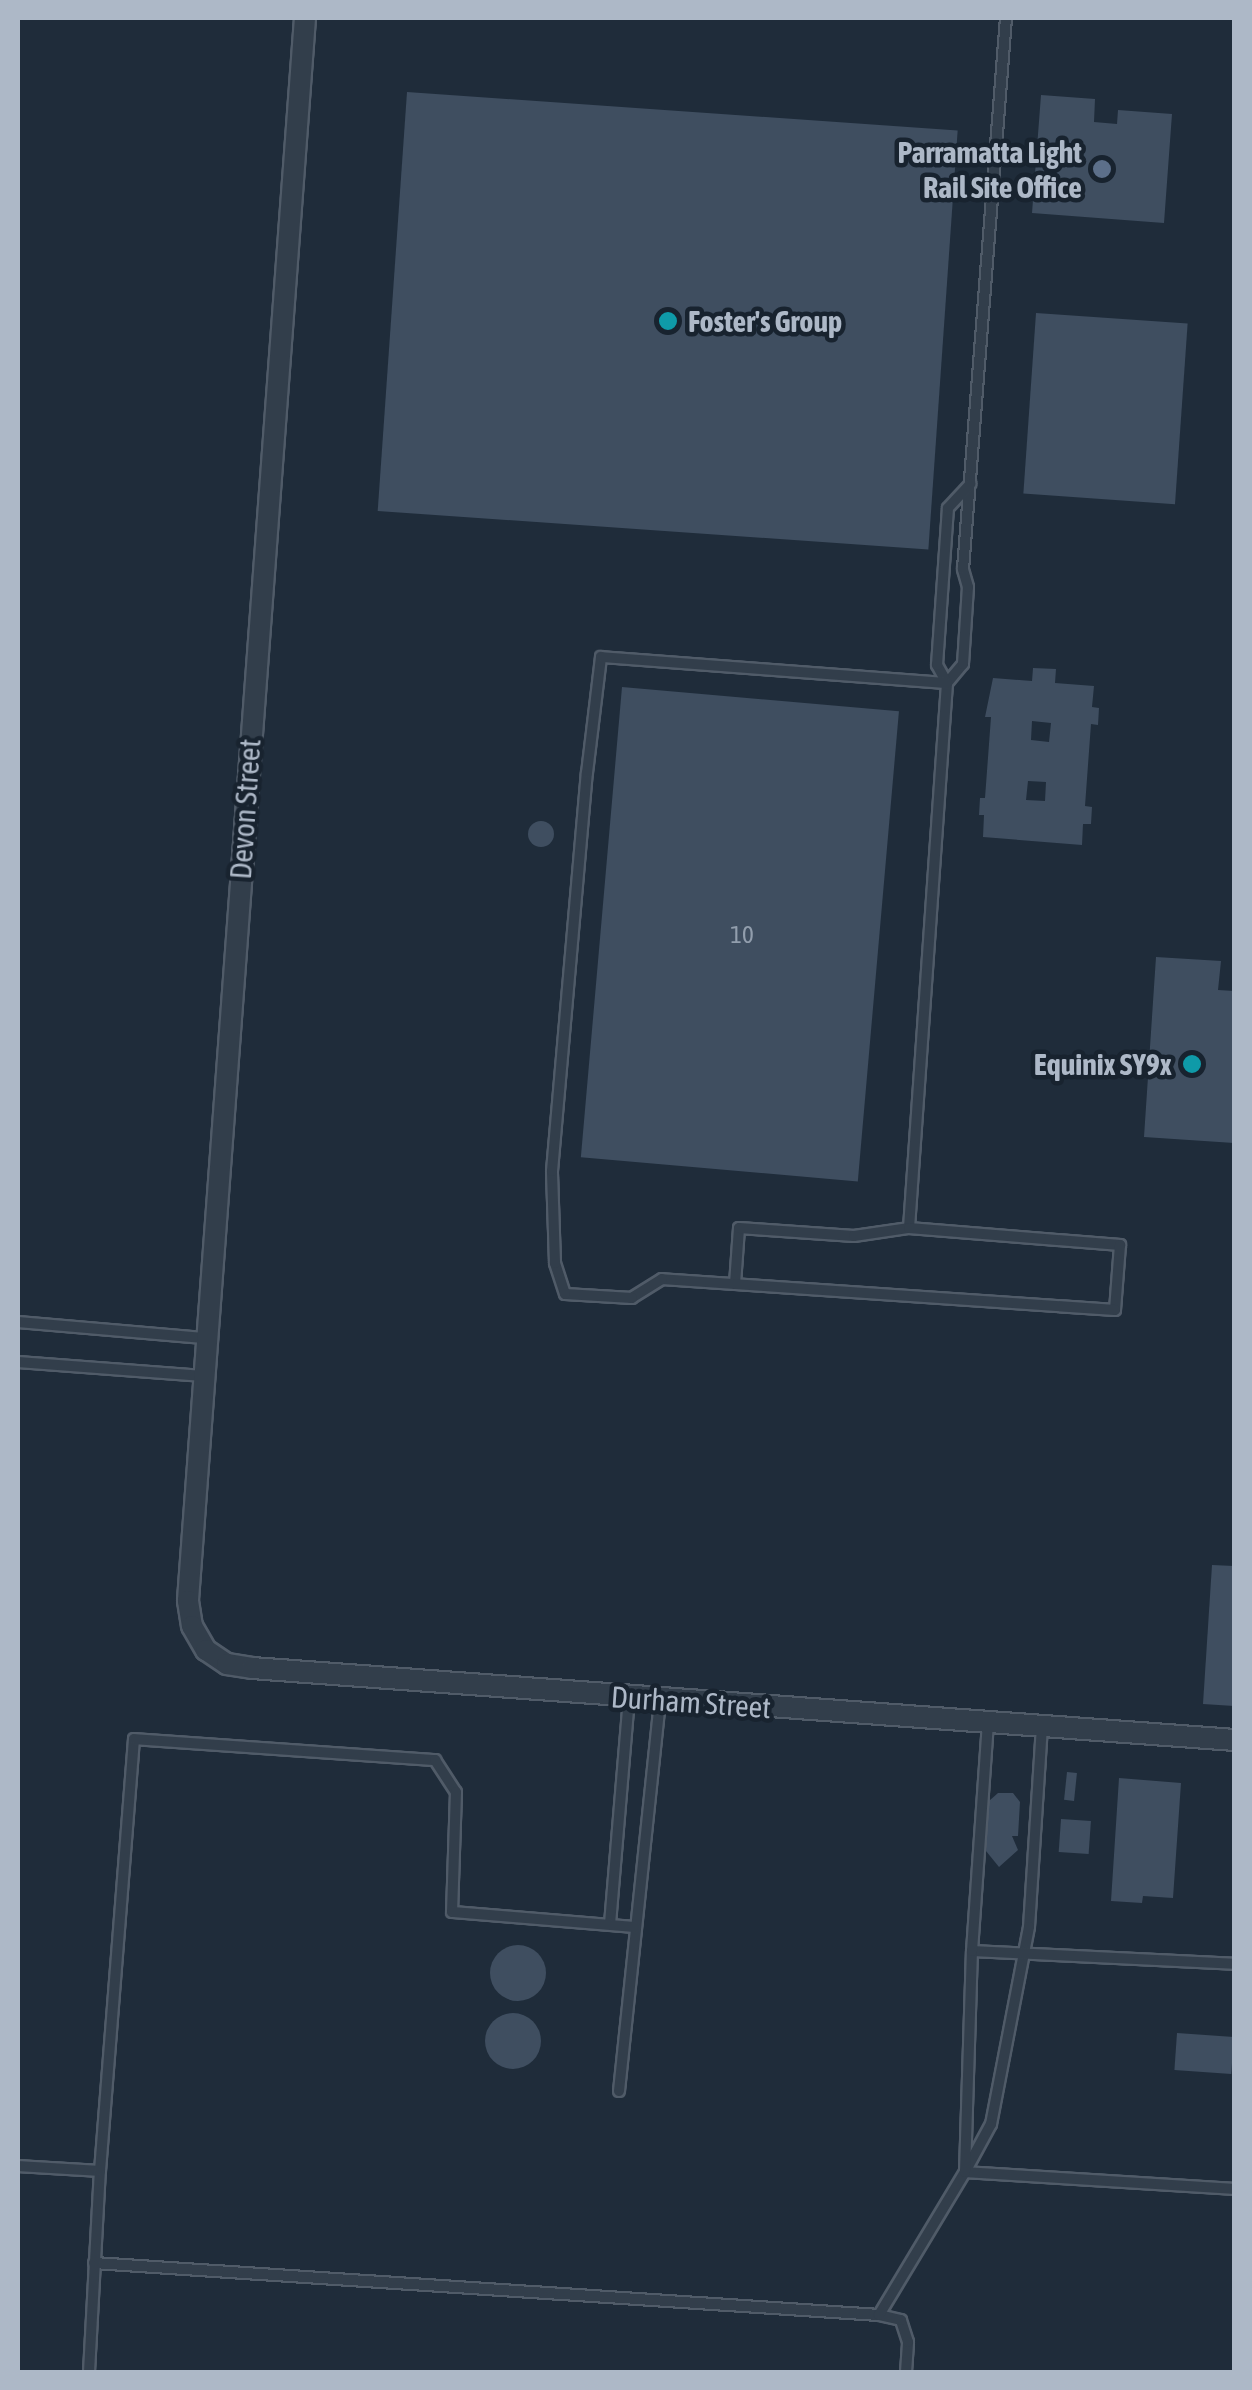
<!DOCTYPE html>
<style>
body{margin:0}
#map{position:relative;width:1252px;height:2390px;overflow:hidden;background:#1f2c3a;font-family:"Asap Condensed",sans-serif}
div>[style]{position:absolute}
.building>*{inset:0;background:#3f4e60;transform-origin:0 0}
.round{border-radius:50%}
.roads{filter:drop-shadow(2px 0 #505b68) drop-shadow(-2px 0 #505b68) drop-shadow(0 2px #505b68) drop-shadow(0 -2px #505b68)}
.service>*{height:10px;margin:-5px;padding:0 5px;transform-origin:5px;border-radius:5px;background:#323e4b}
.minor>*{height:20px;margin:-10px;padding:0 10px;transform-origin:10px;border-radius:10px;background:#323e4b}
.dots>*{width:28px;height:28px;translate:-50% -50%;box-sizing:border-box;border:5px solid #18232f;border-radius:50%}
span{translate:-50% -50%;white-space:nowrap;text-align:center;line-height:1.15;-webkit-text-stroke:9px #18232f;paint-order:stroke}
.number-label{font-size:25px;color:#929ead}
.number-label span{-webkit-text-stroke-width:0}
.poi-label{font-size:30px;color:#adb8c7;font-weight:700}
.right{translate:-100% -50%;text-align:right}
.left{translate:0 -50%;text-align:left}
.street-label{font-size:30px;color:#adb8c7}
.frame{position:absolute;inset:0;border:20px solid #adb8c7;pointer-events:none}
</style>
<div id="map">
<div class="building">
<div style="left:407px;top:92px;width:552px;height:420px;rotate:4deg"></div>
<div style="clip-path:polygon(1041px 95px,1095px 99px,1094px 122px,1117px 124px,1118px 110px,1172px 114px,1164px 223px,1032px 213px)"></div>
<div style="left:1036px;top:313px;width:152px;height:181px;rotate:4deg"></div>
<div style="clip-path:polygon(evenodd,1033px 668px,1056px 669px,1055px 683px,1094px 686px,1092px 707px,1099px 708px,1098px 725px,1091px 724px,1085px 806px,1092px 807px,1091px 824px,1083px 824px,1082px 845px,983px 837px,984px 815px,979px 815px,980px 798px,985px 798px,991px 717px,985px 717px,993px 678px,1032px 681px,1033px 668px,1032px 721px,1051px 723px,1049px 742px,1031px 740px,1032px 721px,1033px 668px,1028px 781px,1046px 782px,1045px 801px,1026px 800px,1028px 781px)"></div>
<div style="left:622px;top:687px;width:278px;height:472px;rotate:5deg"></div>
<div class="round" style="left:528px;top:821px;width:26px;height:26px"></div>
<div style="clip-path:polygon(1156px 957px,1221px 961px,1218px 990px,1234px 991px,1234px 1143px,1144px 1137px)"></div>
<div style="clip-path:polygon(1212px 1565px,1234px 1566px,1234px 1706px,1203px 1704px)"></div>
<div style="left:1067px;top:1772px;width:10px;height:28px;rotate:6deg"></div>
<div style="clip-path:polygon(1119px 1778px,1181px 1783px,1173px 1898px,1143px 1896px,1142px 1903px,1111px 1901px)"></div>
<div style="clip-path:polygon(998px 1793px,1013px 1793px,1020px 1802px,1018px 1836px,1012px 1836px,1018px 1850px,999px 1867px,986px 1851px,989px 1801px)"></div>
<div style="left:1061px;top:1819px;width:30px;height:33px;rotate:4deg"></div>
<div class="round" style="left:490px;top:1945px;width:56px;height:56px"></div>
<div class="round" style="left:485px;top:2013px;width:56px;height:56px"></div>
<div style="left:1177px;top:2033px;width:57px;height:37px;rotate:4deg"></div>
</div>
<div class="roads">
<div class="service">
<div style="left:947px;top:683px;width:25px;rotate:-50deg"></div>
<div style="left:963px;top:664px;width:77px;rotate:-86.3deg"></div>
<div style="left:968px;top:587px;width:19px;rotate:-106deg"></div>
<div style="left:963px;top:569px;width:553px;rotate:-85.54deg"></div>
<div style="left:909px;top:1228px;width:546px;rotate:-86.01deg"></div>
<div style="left:947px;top:683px;width:21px;rotate:-119deg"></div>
<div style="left:937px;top:665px;width:157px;rotate:-86deg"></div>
<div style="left:948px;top:508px;width:33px;rotate:-47deg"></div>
<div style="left:735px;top:1284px;width:56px;rotate:-85.9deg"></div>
<div style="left:739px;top:1228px;width:115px;rotate:4deg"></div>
<div style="left:854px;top:1236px;width:56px;rotate:-8.3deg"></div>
<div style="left:909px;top:1228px;width:212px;rotate:4.6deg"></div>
<div style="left:1120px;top:1245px;width:65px;rotate:94.4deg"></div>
<div style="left:1115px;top:1310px;width:454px;rotate:-176.1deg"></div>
<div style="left:662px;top:1279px;width:36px;rotate:148deg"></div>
<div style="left:632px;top:1298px;width:67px;rotate:-176.6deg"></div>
<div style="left:565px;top:1294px;width:33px;rotate:-108deg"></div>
<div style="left:555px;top:1263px;width:92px;rotate:-91.9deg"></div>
<div style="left:552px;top:1171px;width:400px;rotate:-85deg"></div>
<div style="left:587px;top:773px;width:117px;rotate:-83.1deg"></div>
<div style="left:601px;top:657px;width:347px;rotate:4.3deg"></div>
<div style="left:18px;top:1322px;width:189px;rotate:4.9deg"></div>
<div style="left:18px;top:1362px;width:186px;rotate:4.3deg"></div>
<div style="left:1042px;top:1726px;width:201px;rotate:93.7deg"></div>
<div style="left:1029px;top:1927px;width:201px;rotate:100.9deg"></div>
<div style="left:991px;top:2124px;width:55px;rotate:118.4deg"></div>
<div style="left:965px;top:2172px;width:270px;rotate:3.6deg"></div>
<div style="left:610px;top:1924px;width:227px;rotate:-85.2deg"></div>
<div style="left:972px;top:1951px;width:262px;rotate:2.8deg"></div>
<div style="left:619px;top:2091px;width:393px;rotate:-84deg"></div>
<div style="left:18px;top:2166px;width:82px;rotate:3.5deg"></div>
<div style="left:94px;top:2263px;width:787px;rotate:3.79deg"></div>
<div style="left:89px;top:2372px;width:201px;rotate:-86.9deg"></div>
<div style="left:100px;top:2171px;width:433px;rotate:-85.5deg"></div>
<div style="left:134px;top:1739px;width:302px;rotate:4deg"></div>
<div style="left:435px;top:1760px;width:38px;rotate:57deg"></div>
<div style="left:456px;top:1792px;width:120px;rotate:91.9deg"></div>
<div style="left:452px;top:1912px;width:184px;rotate:4.7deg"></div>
<div style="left:906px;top:2372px;width:30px;rotate:-86deg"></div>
<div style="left:908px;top:2342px;width:23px;rotate:-108deg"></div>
<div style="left:901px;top:2320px;width:23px;rotate:-167deg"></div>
<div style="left:879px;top:2315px;width:167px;rotate:-59deg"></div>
<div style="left:965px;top:2172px;width:221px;rotate:-88.2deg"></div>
<div style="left:972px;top:1951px;width:230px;rotate:-86deg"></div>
</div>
<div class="minor">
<div style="left:305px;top:18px;width:1587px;rotate:94.23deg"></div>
<div style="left:188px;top:1601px;width:25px;rotate:81deg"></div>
<div style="left:192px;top:1626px;width:28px;rotate:60deg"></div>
<div style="left:206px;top:1650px;width:25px;rotate:34deg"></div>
<div style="left:227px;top:1664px;width:25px;rotate:9deg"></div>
<div style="left:252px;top:1668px;width:985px;rotate:4.19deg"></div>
</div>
</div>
<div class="dots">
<div style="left:1102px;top:169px;background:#5c6f8a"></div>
<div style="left:668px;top:321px;background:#0f9aa8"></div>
<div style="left:1192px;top:1064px;background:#0f9aa8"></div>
</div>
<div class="number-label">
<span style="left:742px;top:934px">10</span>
</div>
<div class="poi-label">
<span class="right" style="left:1082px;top:169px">Parramatta Light<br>Rail Site Office</span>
<span class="left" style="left:688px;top:321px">Foster's Group</span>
<span class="right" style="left:1172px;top:1064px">Equinix SY9x</span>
</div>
<div class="street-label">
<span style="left:245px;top:809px;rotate:-86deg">Devon Street</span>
<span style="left:691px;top:1702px;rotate:4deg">Durham Street</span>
</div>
<div class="frame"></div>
</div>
